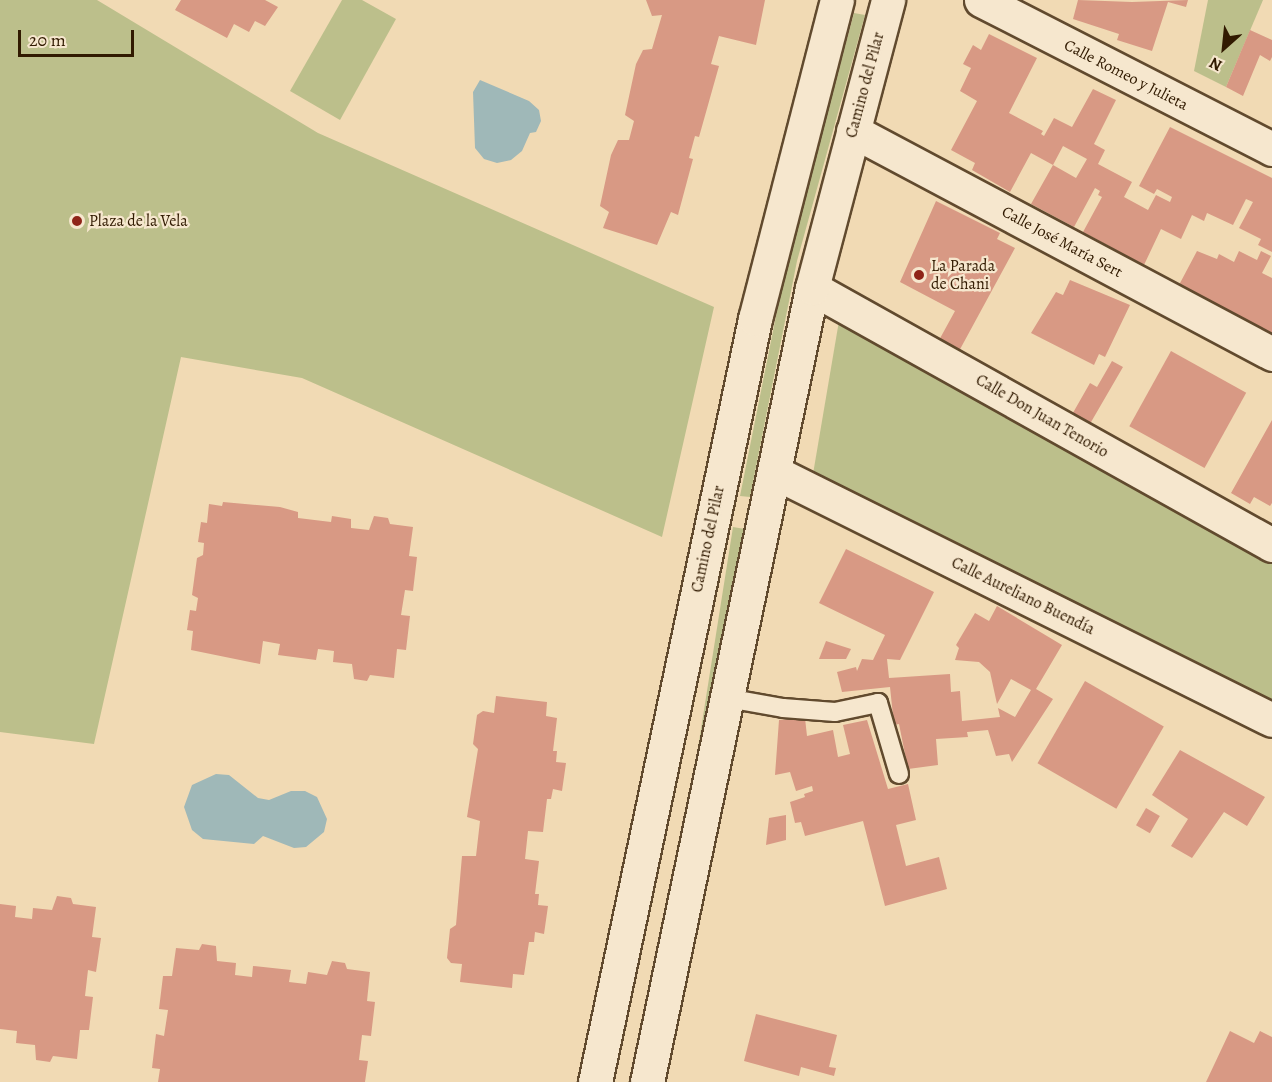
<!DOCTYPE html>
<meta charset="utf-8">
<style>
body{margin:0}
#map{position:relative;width:1272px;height:1082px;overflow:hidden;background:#f1dab4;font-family:Alegreya,serif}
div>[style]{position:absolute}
.green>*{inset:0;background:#bcbf8b;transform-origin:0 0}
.water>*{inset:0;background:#9fb8b8}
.building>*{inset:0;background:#d89984;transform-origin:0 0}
.roads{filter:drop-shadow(2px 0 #614a2e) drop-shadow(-2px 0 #614a2e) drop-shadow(0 2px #614a2e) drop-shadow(0 -2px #614a2e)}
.lane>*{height:18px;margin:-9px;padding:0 9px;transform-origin:9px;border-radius:9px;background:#f6e7ce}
.street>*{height:33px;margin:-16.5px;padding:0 16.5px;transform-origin:16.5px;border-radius:16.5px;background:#f6e7ce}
.secondary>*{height:33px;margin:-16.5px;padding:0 16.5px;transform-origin:16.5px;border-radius:16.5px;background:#f6e7ce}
.dots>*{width:16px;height:16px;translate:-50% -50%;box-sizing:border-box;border:3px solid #f6e7ce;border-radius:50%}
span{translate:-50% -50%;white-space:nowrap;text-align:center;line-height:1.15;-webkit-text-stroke:4.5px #f6e7ce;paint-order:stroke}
.street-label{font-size:16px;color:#311a01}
.poi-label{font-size:16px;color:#311a01}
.left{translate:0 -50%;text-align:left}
.north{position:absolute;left:1194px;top:18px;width:60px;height:60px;-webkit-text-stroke:4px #f6e7ce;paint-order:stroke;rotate:207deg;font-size:16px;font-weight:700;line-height:24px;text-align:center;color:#311a01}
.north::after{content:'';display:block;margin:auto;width:21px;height:27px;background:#311a01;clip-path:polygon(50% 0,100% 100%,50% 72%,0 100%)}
.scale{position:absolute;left:18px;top:30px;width:116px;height:27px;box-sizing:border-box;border:3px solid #311a01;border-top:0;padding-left:8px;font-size:18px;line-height:21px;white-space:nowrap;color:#311a01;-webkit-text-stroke:4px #f6e7ce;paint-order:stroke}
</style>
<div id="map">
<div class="green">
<div style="clip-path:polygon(0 0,97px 0,318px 133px,714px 307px,662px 537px,302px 378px,181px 357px,94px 744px,0 732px)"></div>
<div style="clip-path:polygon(342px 0,362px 0,396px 19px,340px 120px,290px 91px)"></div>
<div style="clip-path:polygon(1208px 0,1263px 0,1226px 87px,1194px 71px)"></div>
<div style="clip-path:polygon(854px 13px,865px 15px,797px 261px,750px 497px,740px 496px,787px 261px)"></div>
<div style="clip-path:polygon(840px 315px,1272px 556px,1272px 706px,813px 474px)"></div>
<div style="left:733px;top:527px;width:12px;height:567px;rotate:9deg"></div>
</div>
<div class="water">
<div style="clip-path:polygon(480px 80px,529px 101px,539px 110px,541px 121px,536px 132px,530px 133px,522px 151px,511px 160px,497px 163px,484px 159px,475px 148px,473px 92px)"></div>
<div style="clip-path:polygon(216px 774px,229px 775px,258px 798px,269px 800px,291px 791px,305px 791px,317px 797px,327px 819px,324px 832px,306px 847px,294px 848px,263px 836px,254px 844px,203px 839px,192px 830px,184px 807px,192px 785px)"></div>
</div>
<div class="building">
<div style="clip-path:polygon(181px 0,265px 0,278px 7px,265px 26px,255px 21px,249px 32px,234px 24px,227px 38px,175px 10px)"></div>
<div style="clip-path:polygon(646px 0,765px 0,756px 45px,719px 36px,711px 64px,719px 66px,699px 137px,695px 136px,689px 158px,693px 159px,678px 215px,671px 212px,657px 245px,603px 228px,609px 212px,600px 206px,611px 155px,618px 140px,629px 140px,634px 121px,625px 115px,636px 64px,643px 50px,652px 49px,662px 15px,652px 16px)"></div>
<div style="clip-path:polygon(1078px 0,1132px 2px,1188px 0,1186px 7px,1168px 2px,1152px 51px,1117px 40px,1119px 34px,1073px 19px)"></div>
<div style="clip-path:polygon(1250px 30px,1272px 40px,1272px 57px,1270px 61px,1260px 55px,1243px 96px,1226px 87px)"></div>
<div style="clip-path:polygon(989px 34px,1037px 58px,1009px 113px,1043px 131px,1041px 134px,1044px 136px,1054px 118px,1072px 127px,1093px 89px,1116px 100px,1094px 144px,1105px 150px,1098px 164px,1132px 182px,1124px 197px,1148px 210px,1156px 195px,1170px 202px,1172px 197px,1157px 189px,1154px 194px,1139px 186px,1170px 127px,1272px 178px,1272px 252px,1258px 245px,1261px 239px,1239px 228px,1253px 202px,1246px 199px,1233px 225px,1207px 213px,1204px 221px,1192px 215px,1181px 239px,1161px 229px,1144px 265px,1083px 232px,1102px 197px,1098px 195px,1100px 191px,1095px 188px,1074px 227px,1031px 204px,1053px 165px,1076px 178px,1087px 159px,1063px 146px,1053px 165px,1031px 153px,1010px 192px,972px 170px,975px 163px,951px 150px,977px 101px,960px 91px,971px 68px,963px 64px,973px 45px,981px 50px)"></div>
<div style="clip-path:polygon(936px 201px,1000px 233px,997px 239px,1015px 248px,958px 353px,938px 342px,955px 311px,900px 282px)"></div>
<div style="clip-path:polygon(1197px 251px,1217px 259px,1219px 254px,1234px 262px,1239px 251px,1257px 260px,1261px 251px,1271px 256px,1262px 273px,1272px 278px,1272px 336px,1179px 285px)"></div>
<div style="clip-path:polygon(1070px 280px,1130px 305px,1105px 357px,1099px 354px,1094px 365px,1031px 333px,1056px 292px,1063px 295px)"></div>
<div style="left:1171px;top:351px;width:86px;height:86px;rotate:29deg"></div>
<div style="clip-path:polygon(1112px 361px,1123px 367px,1087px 429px,1070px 418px,1090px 383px,1097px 387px)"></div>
<div style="clip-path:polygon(1272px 420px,1272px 503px,1270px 506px,1254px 497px,1250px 504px,1231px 493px)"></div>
<div style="clip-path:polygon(223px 502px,280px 507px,298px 512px,298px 518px,331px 522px,332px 516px,351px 519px,351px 528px,369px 530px,374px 516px,388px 518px,390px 524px,413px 527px,409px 556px,417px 557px,413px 591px,405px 590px,401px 615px,410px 616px,406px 650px,397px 649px,394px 678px,370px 675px,367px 681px,354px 679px,352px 664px,333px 662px,334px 651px,318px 649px,316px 660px,278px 655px,280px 644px,263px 641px,260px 664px,191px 650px,193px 631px,187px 630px,190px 610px,196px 611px,198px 598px,192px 595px,197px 558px,203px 555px,204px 543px,198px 542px,201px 522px,207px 523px,209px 504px,222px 506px)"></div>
<div style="clip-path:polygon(846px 549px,934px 592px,900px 660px,887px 659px,889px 678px,950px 674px,951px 692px,960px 691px,962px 721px,1000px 717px,998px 708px,1015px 717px,1031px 690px,1011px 679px,997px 704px,990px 672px,979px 662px,955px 660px,959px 648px,956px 645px,975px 613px,989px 621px,997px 606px,1062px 645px,1036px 689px,1053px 699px,1012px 762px,1009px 754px,996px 756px,988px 730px,967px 732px,968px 737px,936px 739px,938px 765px,908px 769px,899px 724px,894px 725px,890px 687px,842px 692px,837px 672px,856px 667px,857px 671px,862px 659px,873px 660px,885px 635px,819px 603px)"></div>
<div style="clip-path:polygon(826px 641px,851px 649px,846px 659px,819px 659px)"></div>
<div style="left:1085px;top:681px;width:91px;height:95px;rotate:30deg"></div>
<div style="clip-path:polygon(496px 696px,547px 702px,546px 716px,557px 718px,553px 751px,557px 751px,556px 762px,566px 763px,562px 791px,553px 789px,551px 799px,547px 799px,543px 832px,528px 831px,525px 859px,539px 861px,535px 894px,539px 894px,538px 905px,548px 906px,544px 934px,535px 932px,534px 942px,529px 942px,524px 975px,513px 974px,512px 988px,460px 982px,462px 964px,451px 963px,447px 958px,450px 929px,456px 925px,462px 856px,476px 856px,480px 821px,467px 817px,478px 749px,473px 744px,477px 715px,483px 711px,494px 713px)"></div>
<div style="clip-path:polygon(805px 718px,807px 736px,833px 730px,838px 757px,850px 754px,843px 725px,867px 720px,888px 789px,908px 784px,916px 820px,896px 825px,906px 866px,939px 857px,947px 889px,885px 906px,863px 821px,805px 836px,801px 822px,795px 823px,790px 802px,805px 797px,804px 794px,813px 791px,812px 786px,796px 791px,790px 772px,775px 775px,779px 720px)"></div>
<div style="clip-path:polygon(1180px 750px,1265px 797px,1247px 826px,1224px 812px,1192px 858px,1171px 846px,1188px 819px,1152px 795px)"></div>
<div style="left:1146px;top:808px;width:16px;height:20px;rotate:30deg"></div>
<div style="clip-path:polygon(786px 815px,786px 840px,766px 845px,769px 818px)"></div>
<div style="clip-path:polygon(57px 896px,71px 898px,73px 904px,96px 907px,92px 937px,101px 938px,96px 972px,88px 970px,85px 996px,93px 997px,89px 1030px,80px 1030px,77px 1059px,53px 1056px,50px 1062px,36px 1060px,35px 1045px,16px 1043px,17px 1031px,0 1029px,0 904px,16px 906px,15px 917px,32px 919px,33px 908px,52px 910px)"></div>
<div style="clip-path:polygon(202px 944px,216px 946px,217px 961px,236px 963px,235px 975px,252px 977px,253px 966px,291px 970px,289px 982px,306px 984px,308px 972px,327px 975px,332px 961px,345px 963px,347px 969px,370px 972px,367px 1001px,375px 1002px,371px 1036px,362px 1035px,359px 1060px,368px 1061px,365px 1082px,158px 1082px,160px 1069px,152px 1068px,156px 1034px,164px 1036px,168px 1010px,159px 1009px,163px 976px,172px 976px,176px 948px,199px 950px)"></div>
<div style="clip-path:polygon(756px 1014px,837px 1035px,829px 1067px,836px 1068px,834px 1076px,801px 1067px,799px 1076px,744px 1061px)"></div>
<div style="clip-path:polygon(1230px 1031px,1254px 1043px,1260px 1031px,1272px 1037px,1272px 1082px,1206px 1082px)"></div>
</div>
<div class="roads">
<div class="lane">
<div style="left:727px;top:698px;width:57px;rotate:10.1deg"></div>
<div style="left:783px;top:708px;width:52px;rotate:4.4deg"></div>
<div style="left:835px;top:712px;width:44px;rotate:-11.8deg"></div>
<div style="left:878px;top:703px;width:74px;rotate:73.5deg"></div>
</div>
<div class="street">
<div style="left:981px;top:0;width:327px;rotate:27.1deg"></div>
<div style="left:853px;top:131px;width:475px;rotate:28deg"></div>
<div style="left:812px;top:288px;width:527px;rotate:29.19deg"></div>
<div style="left:774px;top:472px;width:556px;rotate:26.47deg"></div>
</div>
<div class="secondary">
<div style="left:595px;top:1082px;width:780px;rotate:-78.16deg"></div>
<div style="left:755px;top:319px;width:329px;rotate:-75.6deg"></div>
<div style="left:647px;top:1082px;width:811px;rotate:-78.26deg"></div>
<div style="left:812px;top:288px;width:298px;rotate:-75.2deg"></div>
</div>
</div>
<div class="dots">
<div style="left:77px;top:221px;background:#8f2418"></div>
<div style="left:919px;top:275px;background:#8f2418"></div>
</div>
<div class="street-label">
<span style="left:1126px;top:75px;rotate:27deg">Calle Romeo y Julieta</span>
<span style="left:865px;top:85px;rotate:-75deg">Camino del Pilar</span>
<span style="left:1062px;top:242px;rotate:28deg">Calle José María Sert</span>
<span style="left:1042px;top:416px;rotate:30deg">Calle Don Juan Tenorio</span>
<span style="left:708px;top:539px;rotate:-78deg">Camino del Pilar</span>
<span style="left:1023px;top:596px;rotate:26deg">Calle Aureliano Buendía</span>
</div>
<div class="poi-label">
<span class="left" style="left:89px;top:221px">Plaza de la Vela</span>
<span class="left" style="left:931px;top:275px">La Parada<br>de Chani</span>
</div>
<div class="north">N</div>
<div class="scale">20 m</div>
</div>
